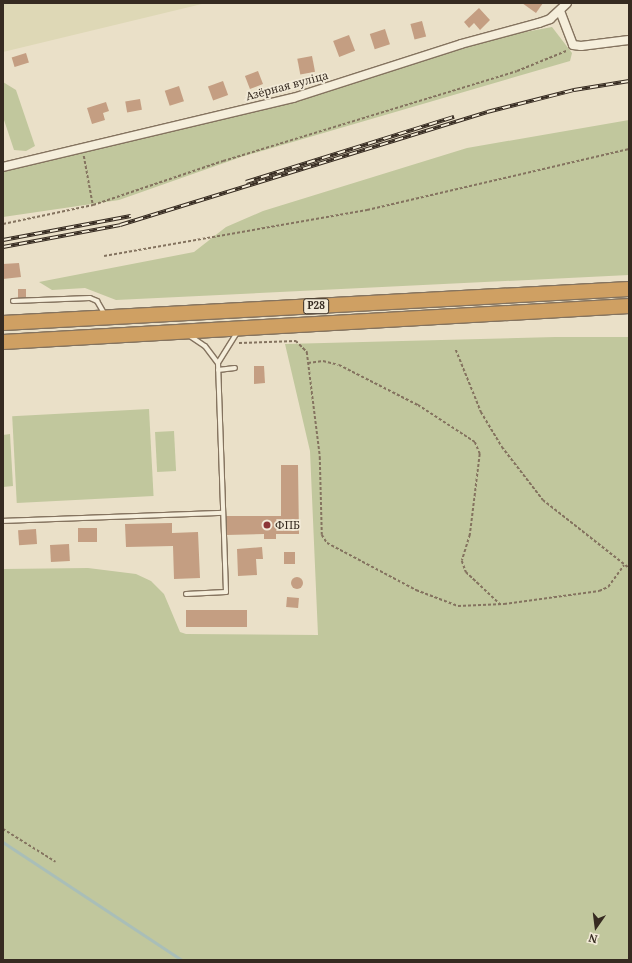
<!DOCTYPE html>
<meta charset="utf-8">
<style>
body{margin:0}
#map{position:relative;width:632px;height:963px;overflow:hidden;background:#eae0c8;font-family:"Noto Serif",serif}
div>[style]{position:absolute}
.farmland>*{inset:0;background:#ded8b6}
.green>*{inset:0;background:#c1c79d;transform-origin:0 0}
.stream>*{height:2.5px;margin:-1.25px;padding:0 1.25px;transform-origin:1.25px;border-radius:1.25px;background:#a9beb8}
.building>*{inset:0;background:#c49e82;transform-origin:0 0}
.round{border-radius:50%}
.path>*{height:1.5px;margin-top:-0.75px;transform-origin:0;background:repeating-linear-gradient(90deg,#84735f 0 3px,transparent 0 5px)}
.roads{filter:drop-shadow(1px 0 #84735f) drop-shadow(-1px 0 #84735f) drop-shadow(0 1px #84735f) drop-shadow(0 -1px #84735f)}
.lane>*{height:4px;margin:-2px;padding:0 2px;transform-origin:2px;border-radius:2px;background:#f5eedb}
.street>*{height:8px;margin:-4px;padding:0 4px;transform-origin:4px;border-radius:4px;background:#f5eedb}
.highway>*{height:14px;margin:-7px;padding:0 7px;transform-origin:7px;border-radius:7px;background:#cfa063}
.rail>*{height:4px;margin-top:-2px;transform-origin:0;background:repeating-linear-gradient(90deg,#f2ead7 0 8px,#362b21 0 16px);box-sizing:border-box;border-block:1px solid #362b21}
.dots>*{width:11px;height:11px;translate:-50% -50%;box-sizing:border-box;border:2px solid #f2ead7;border-radius:50%}
span{translate:-50% -50%;white-space:nowrap;text-align:center;line-height:1.15;-webkit-text-stroke:3.5px #f2ead7;paint-order:stroke}
.shield-label span{padding:1px 3px;background:#f2ead7;border:1px solid;border-radius:3px;-webkit-text-stroke-width:0}
.shield-label{font-size:10px;color:#362b21;font-weight:700}
.street-label{font-size:11px;color:#362b21}
.poi-label{font-size:11px;color:#362b21}
.left{translate:0 -50%;text-align:left}
.frame{position:absolute;inset:0;border:4px solid #362b21;pointer-events:none}
.north{position:absolute;left:576px;top:907px;width:40px;height:40px;-webkit-text-stroke:3px #f2ead7;paint-order:stroke;rotate:194deg;font-size:11px;font-weight:700;line-height:16px;text-align:center;color:#362b21}
.north::after{content:'';display:block;margin:auto;width:14px;height:18px;background:#362b21;clip-path:polygon(50% 0,100% 100%,50% 72%,0 100%)}
</style>
<div id="map">
<div class="farmland">
<div style="clip-path:polygon(3px 3px,206px 3px,3px 52px)"></div>
</div>
<div class="green">
<div style="clip-path:polygon(552px 27px,572px 53px,570px 61px,241px 157px,119px 200px,3px 217px,3px 167px,293px 98px,461px 44px)"></div>
<div style="clip-path:polygon(3px 82px,16px 90px,35px 146px,26px 151px,14px 150px,3px 117px)"></div>
<div style="clip-path:polygon(629px 120px,629px 275px,116px 300px,85px 288px,52px 290px,39px 282px,194px 252px,226px 227px,263px 211px,467px 148px)"></div>
<div style="clip-path:polygon(555px 337px,629px 337px,629px 960px,3px 960px,3px 569px,88px 568px,136px 574px,151px 581px,164px 594px,180px 632px,186px 634px,318px 635px,310px 451px,285px 344px)"></div>
<div style="left:149px;top:409px;width:87px;height:137px;rotate:87deg"></div>
<div style="left:174px;top:431px;width:40px;height:19px;rotate:87deg"></div>
<div style="clip-path:polygon(10px 434px,13px 486px,3px 487px,3px 435px)"></div>
</div>
<div class="stream">
<div style="left:3px;top:842px;width:214px;rotate:33.4deg"></div>
</div>
<div class="building">
<div style="clip-path:polygon(522px 3px,543px 3px,536px 13px)"></div>
<div style="clip-path:polygon(479px 8px,490px 20px,480px 30px,474px 23px,469px 28px,464px 22px)"></div>
<div style="left:422px;top:21px;width:16px;height:12px;rotate:75deg"></div>
<div style="left:385px;top:29px;width:16px;height:16px;rotate:72deg"></div>
<div style="left:349px;top:35px;width:17px;height:17px;rotate:69deg"></div>
<div style="left:26px;top:53px;width:10px;height:15px;rotate:73deg"></div>
<div style="left:312px;top:56px;width:16px;height:15px;rotate:79deg"></div>
<div style="left:258px;top:71px;width:14px;height:14px;rotate:69deg"></div>
<div style="left:223px;top:81px;width:15px;height:16px;rotate:70deg"></div>
<div style="left:179px;top:86px;width:16px;height:15px;rotate:72deg"></div>
<div style="left:140px;top:99px;width:11px;height:15px;rotate:80deg"></div>
<div style="clip-path:polygon(106px 102px,109px 111px,103px 113px,105px 120px,92px 124px,87px 108px)"></div>
<div style="clip-path:polygon(19px 263px,21px 277px,3px 279px,3px 264px)"></div>
<div style="left:18px;top:289px;width:8px;height:9px"></div>
<div style="clip-path:polygon(254px 366px,264px 366px,265px 383px,254px 384px)"></div>
<div style="clip-path:polygon(281px 465px,298px 465px,299px 534px,276px 534px,276px 539px,264px 539px,264px 534px,226px 535px,225px 516px,281px 516px)"></div>
<div style="clip-path:polygon(172px 523px,172px 533px,198px 532px,200px 578px,174px 579px,173px 546px,126px 547px,125px 524px)"></div>
<div style="left:97px;top:528px;width:14px;height:19px;rotate:90deg"></div>
<div style="left:36px;top:529px;width:15px;height:18px;rotate:86deg"></div>
<div style="left:69px;top:544px;width:17px;height:19px;rotate:87deg"></div>
<div style="clip-path:polygon(262px 547px,263px 559px,256px 559px,257px 575px,238px 576px,237px 549px)"></div>
<div style="left:284px;top:552px;width:11px;height:12px"></div>
<div class="round" style="left:291px;top:577px;width:12px;height:12px"></div>
<div style="left:287px;top:597px;width:12px;height:10px;rotate:5deg"></div>
<div style="left:247px;top:610px;width:17px;height:61px;rotate:90deg"></div>
</div>
<div class="path">
<div style="left:84px;top:156px;width:50px;rotate:79.6deg"></div>
<div style="left:3px;top:224px;width:92px;rotate:-11.9deg"></div>
<div style="left:93px;top:205px;width:137px;rotate:-18.7deg"></div>
<div style="left:223px;top:161px;width:307px;rotate:-17deg"></div>
<div style="left:517px;top:71px;width:53px;rotate:-22.2deg"></div>
<div style="left:104px;top:256px;width:267px;rotate:-9.9deg"></div>
<div style="left:367px;top:210px;width:269px;rotate:-13.1deg"></div>
<div style="left:239px;top:343px;width:57px;rotate:-2deg"></div>
<div style="left:296px;top:341px;width:16px;rotate:45deg"></div>
<div style="left:307px;top:352px;width:106px;rotate:82.9deg"></div>
<div style="left:320px;top:457px;width:78px;rotate:88.5deg"></div>
<div style="left:322px;top:535px;width:9px;rotate:58deg"></div>
<div style="left:327px;top:543px;width:101px;rotate:27.8deg"></div>
<div style="left:416px;top:590px;width:45px;rotate:20.9deg"></div>
<div style="left:458px;top:606px;width:46px;rotate:-2.5deg"></div>
<div style="left:504px;top:604px;width:96px;rotate:-7.8deg"></div>
<div style="left:599px;top:591px;width:10px;rotate:-24deg"></div>
<div style="left:608px;top:587px;width:27px;rotate:-54deg"></div>
<div style="left:456px;top:350px;width:67px;rotate:68deg"></div>
<div style="left:481px;top:412px;width:41px;rotate:59deg"></div>
<div style="left:502px;top:447px;width:67px;rotate:52.3deg"></div>
<div style="left:543px;top:500px;width:110px;rotate:38.3deg"></div>
<div style="left:308px;top:363px;width:15px;rotate:-8deg"></div>
<div style="left:323px;top:361px;width:16px;rotate:14deg"></div>
<div style="left:339px;top:365px;width:89px;rotate:26.9deg"></div>
<div style="left:418px;top:405px;width:68px;rotate:33deg"></div>
<div style="left:475px;top:442px;width:13px;rotate:67deg"></div>
<div style="left:480px;top:454px;width:82px;rotate:97deg"></div>
<div style="left:470px;top:535px;width:27px;rotate:107deg"></div>
<div style="left:462px;top:561px;width:12px;rotate:70deg"></div>
<div style="left:466px;top:572px;width:47px;rotate:43.3deg"></div>
<div style="left:3px;top:829px;width:62px;rotate:31.9deg"></div>
</div>
<div class="roads">
<div class="lane">
<div style="left:13px;top:301px;width:77px;rotate:-2.2deg"></div>
<div style="left:90px;top:298px;width:8px;rotate:23deg"></div>
<div style="left:97px;top:301px;width:16px;rotate:60deg"></div>
<div style="left:190px;top:336px;width:18px;rotate:34deg"></div>
<div style="left:205px;top:346px;width:21px;rotate:53deg"></div>
<div style="left:218px;top:370px;width:17px;rotate:-7deg"></div>
<div style="left:3px;top:521px;width:220px;rotate:-2.1deg"></div>
<div style="left:186px;top:594px;width:40px;rotate:-2.9deg"></div>
<div style="left:226px;top:592px;width:229px;rotate:-92deg"></div>
<div style="left:218px;top:363px;width:36px;rotate:-58deg"></div>
</div>
<div class="street">
<div style="left:560px;top:11px;width:36px;rotate:69deg"></div>
<div style="left:573px;top:45px;width:8px;rotate:7deg"></div>
<div style="left:581px;top:46px;width:48px;rotate:-7.1deg"></div>
<div style="left:3px;top:167px;width:298px;rotate:-13.4deg"></div>
<div style="left:293px;top:98px;width:176px;rotate:-17.8deg"></div>
<div style="left:461px;top:44px;width:81px;rotate:-15.1deg"></div>
<div style="left:539px;top:23px;width:12px;rotate:-20deg"></div>
<div style="left:550px;top:19px;width:23px;rotate:-43deg"></div>
</div>
<div class="highway">
<div style="left:3px;top:323px;width:627px;rotate:-3.11deg"></div>
<div style="left:3px;top:342px;width:627px;rotate:-3.29deg"></div>
</div>
</div>
<div class="rail">
<div style="left:246px;top:182px;width:218px;rotate:-17.4deg"></div>
<div style="left:3px;top:240px;width:130px;rotate:-10.6deg"></div>
<div style="left:3px;top:247px;width:119px;rotate:-10.6deg"></div>
<div style="left:120px;top:225px;width:384px;rotate:-17.1deg"></div>
<div style="left:487px;top:112px;width:90px;rotate:-14.2deg"></div>
<div style="left:574px;top:90px;width:56px;rotate:-9.3deg"></div>
</div>
<div class="dots">
<div style="left:267px;top:525px;background:#8c3636"></div>
</div>
<div class="shield-label">
<span style="left:316px;top:306px">Р28</span>
</div>
<div class="street-label">
<span style="left:287px;top:86px;rotate:-15deg">Азёрная вуліца</span>
</div>
<div class="poi-label">
<span class="left" style="left:275px;top:525px">ФПБ</span>
</div>
<div class="frame"></div>
<div class="north">N</div>
</div>
